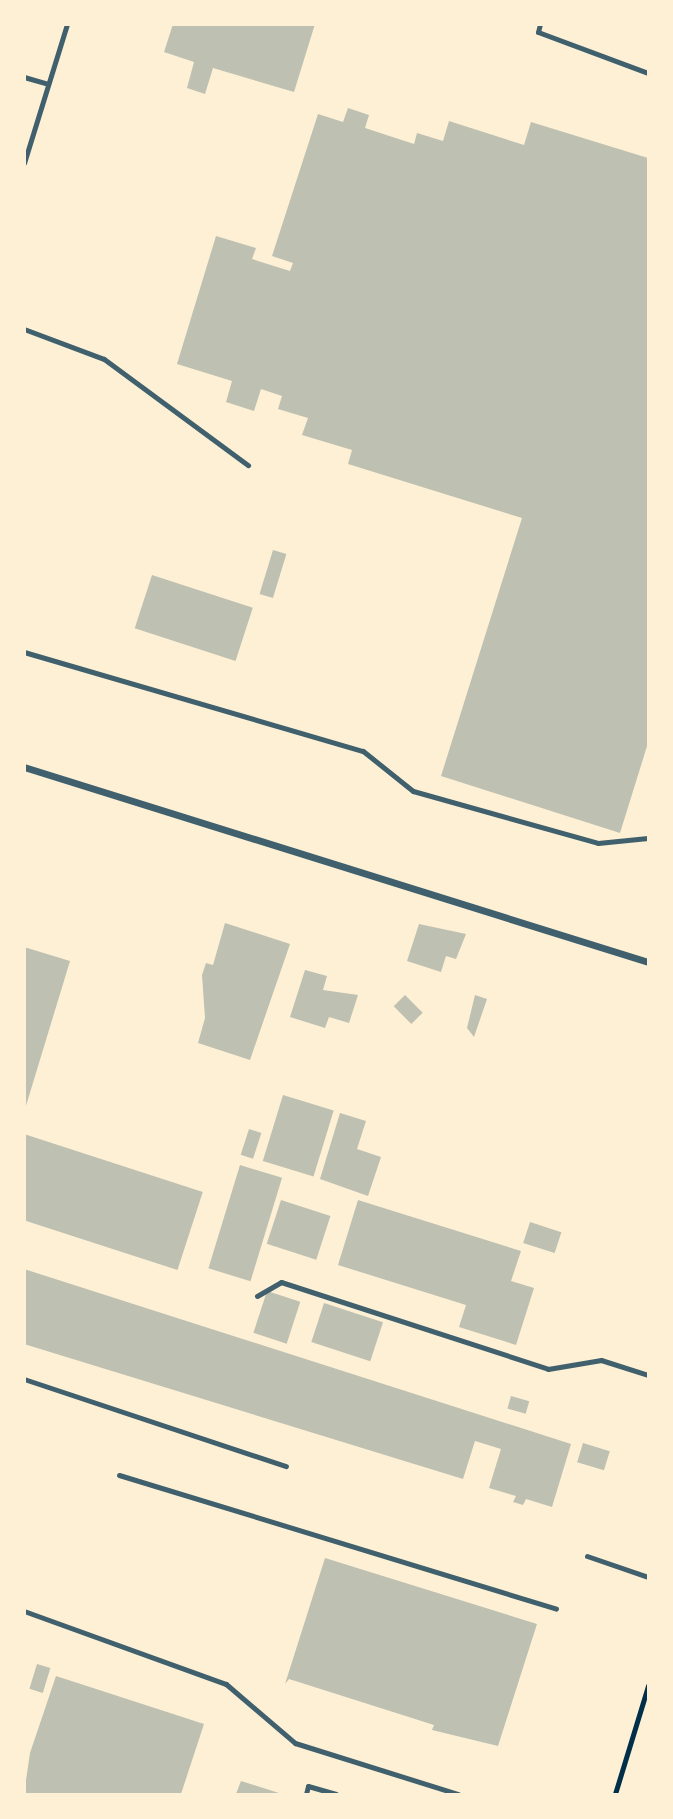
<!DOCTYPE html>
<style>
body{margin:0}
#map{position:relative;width:673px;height:1819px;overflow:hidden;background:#fdf0d5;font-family:"Roboto Condensed",sans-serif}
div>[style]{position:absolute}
.building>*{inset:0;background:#bec0b2;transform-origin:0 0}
.path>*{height:4.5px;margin:-2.25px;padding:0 2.25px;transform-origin:2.25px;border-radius:2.25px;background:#003049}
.service>*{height:5px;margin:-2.5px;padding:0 2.5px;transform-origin:2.5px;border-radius:2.5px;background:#3f606c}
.minor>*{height:7px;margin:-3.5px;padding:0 3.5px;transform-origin:3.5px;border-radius:3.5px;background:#3f606c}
span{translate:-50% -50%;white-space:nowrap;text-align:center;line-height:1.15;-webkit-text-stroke:5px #fdf0d5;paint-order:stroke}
.frame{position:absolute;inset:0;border:26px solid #fdf0d5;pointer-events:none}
</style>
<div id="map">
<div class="building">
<div style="clip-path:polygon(173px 24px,315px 24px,294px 92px,213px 68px,205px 94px,187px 88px,194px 62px,164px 52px)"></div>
<div style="clip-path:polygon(348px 108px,369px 115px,365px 128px,414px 144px,417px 133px,443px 141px,449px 121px,524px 145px,531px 122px,648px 158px,648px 743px,620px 833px,441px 776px,522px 518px,348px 464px,352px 450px,302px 435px,308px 418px,278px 409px,282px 396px,261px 389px,254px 411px,226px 402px,232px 381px,177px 364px,216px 236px,256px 248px,252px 259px,290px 271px,293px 263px,272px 256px,318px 114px,343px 122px)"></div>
<div style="left:273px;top:550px;width:14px;height:46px;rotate:17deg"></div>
<div style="left:152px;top:575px;width:106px;height:56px;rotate:18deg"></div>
<div style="clip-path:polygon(225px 923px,290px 944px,250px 1060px,198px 1043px,205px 1018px,202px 975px,206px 963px,213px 965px)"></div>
<div style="clip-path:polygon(419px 924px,466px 934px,456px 959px,446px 956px,441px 972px,407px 961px)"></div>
<div style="clip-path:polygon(24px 947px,70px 961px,25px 1109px,24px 1109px)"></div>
<div style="clip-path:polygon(305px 970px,327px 976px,323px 990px,358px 995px,349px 1023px,329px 1017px,325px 1028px,290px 1017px)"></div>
<div style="left:405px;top:995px;width:25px;height:16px;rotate:45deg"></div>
<div style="clip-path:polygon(475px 995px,487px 999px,474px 1037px,467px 1028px)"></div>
<div style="left:283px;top:1095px;width:53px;height:69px;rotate:17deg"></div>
<div style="clip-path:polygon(340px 1113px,366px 1121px,357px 1149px,381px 1157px,368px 1196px,320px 1179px)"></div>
<div style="left:249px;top:1129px;width:13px;height:27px;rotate:18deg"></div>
<div style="left:24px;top:1134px;width:188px;height:82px;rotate:18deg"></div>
<div style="left:240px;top:1165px;width:44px;height:108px;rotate:17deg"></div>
<div style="left:281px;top:1200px;width:52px;height:46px;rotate:18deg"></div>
<div style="clip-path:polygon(358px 1200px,521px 1251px,511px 1281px,534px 1288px,516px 1345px,459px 1327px,466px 1305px,338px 1265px)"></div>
<div style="left:530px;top:1222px;width:33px;height:22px;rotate:18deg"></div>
<div style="clip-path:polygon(24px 1269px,571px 1444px,552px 1507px,526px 1499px,523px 1505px,513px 1502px,516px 1496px,489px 1488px,501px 1449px,475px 1441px,463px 1479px,24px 1344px)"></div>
<div style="left:267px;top:1291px;width:35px;height:44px;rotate:18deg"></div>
<div style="left:324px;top:1303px;width:62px;height:41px;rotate:18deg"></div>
<div style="left:511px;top:1396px;width:19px;height:13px;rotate:16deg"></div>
<div style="left:583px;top:1443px;width:28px;height:20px;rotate:17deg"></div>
<div style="clip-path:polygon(325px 1558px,537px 1624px,498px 1746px,432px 1730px,434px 1725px,289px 1679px,285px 1684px)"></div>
<div style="left:37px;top:1664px;width:14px;height:26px;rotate:17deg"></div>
<div style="clip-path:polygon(56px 1676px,204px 1724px,181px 1794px,24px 1794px,30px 1753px)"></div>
<div style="clip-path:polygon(241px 1781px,282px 1794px,236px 1794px)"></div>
</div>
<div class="path">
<div style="left:615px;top:1794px;width:113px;rotate:-73deg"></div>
</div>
<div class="service">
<div style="left:540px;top:24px;width:8px;rotate:104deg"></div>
<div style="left:538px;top:32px;width:117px;rotate:20.4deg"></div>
<div style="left:24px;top:77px;width:25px;rotate:16deg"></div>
<div style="left:24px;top:163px;width:145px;rotate:-72.8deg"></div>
<div style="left:24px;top:329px;width:85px;rotate:20.6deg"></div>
<div style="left:104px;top:359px;width:179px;rotate:36.4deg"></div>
<div style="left:24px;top:652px;width:353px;rotate:16.3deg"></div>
<div style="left:363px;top:751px;width:64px;rotate:38.7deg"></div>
<div style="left:413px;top:791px;width:192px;rotate:15.7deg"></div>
<div style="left:598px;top:843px;width:50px;rotate:-5.7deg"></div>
<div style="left:257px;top:1296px;width:28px;rotate:-30deg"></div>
<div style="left:281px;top:1282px;width:281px;rotate:18deg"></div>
<div style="left:548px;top:1369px;width:54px;rotate:-9.6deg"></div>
<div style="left:601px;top:1360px;width:49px;rotate:17.7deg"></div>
<div style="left:24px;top:1379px;width:276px;rotate:18.4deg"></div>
<div style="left:119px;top:1475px;width:457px;rotate:17deg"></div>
<div style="left:587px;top:1556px;width:65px;rotate:19deg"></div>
<div style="left:24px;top:1611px;width:215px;rotate:19.9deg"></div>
<div style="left:226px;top:1684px;width:91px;rotate:40.5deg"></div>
<div style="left:295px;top:1743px;width:171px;rotate:17.4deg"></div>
<div style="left:306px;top:1794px;width:8px;rotate:-76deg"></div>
<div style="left:308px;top:1786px;width:29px;rotate:16deg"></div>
</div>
<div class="minor">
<div style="left:24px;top:767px;width:654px;rotate:17.35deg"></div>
</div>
<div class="frame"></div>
</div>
